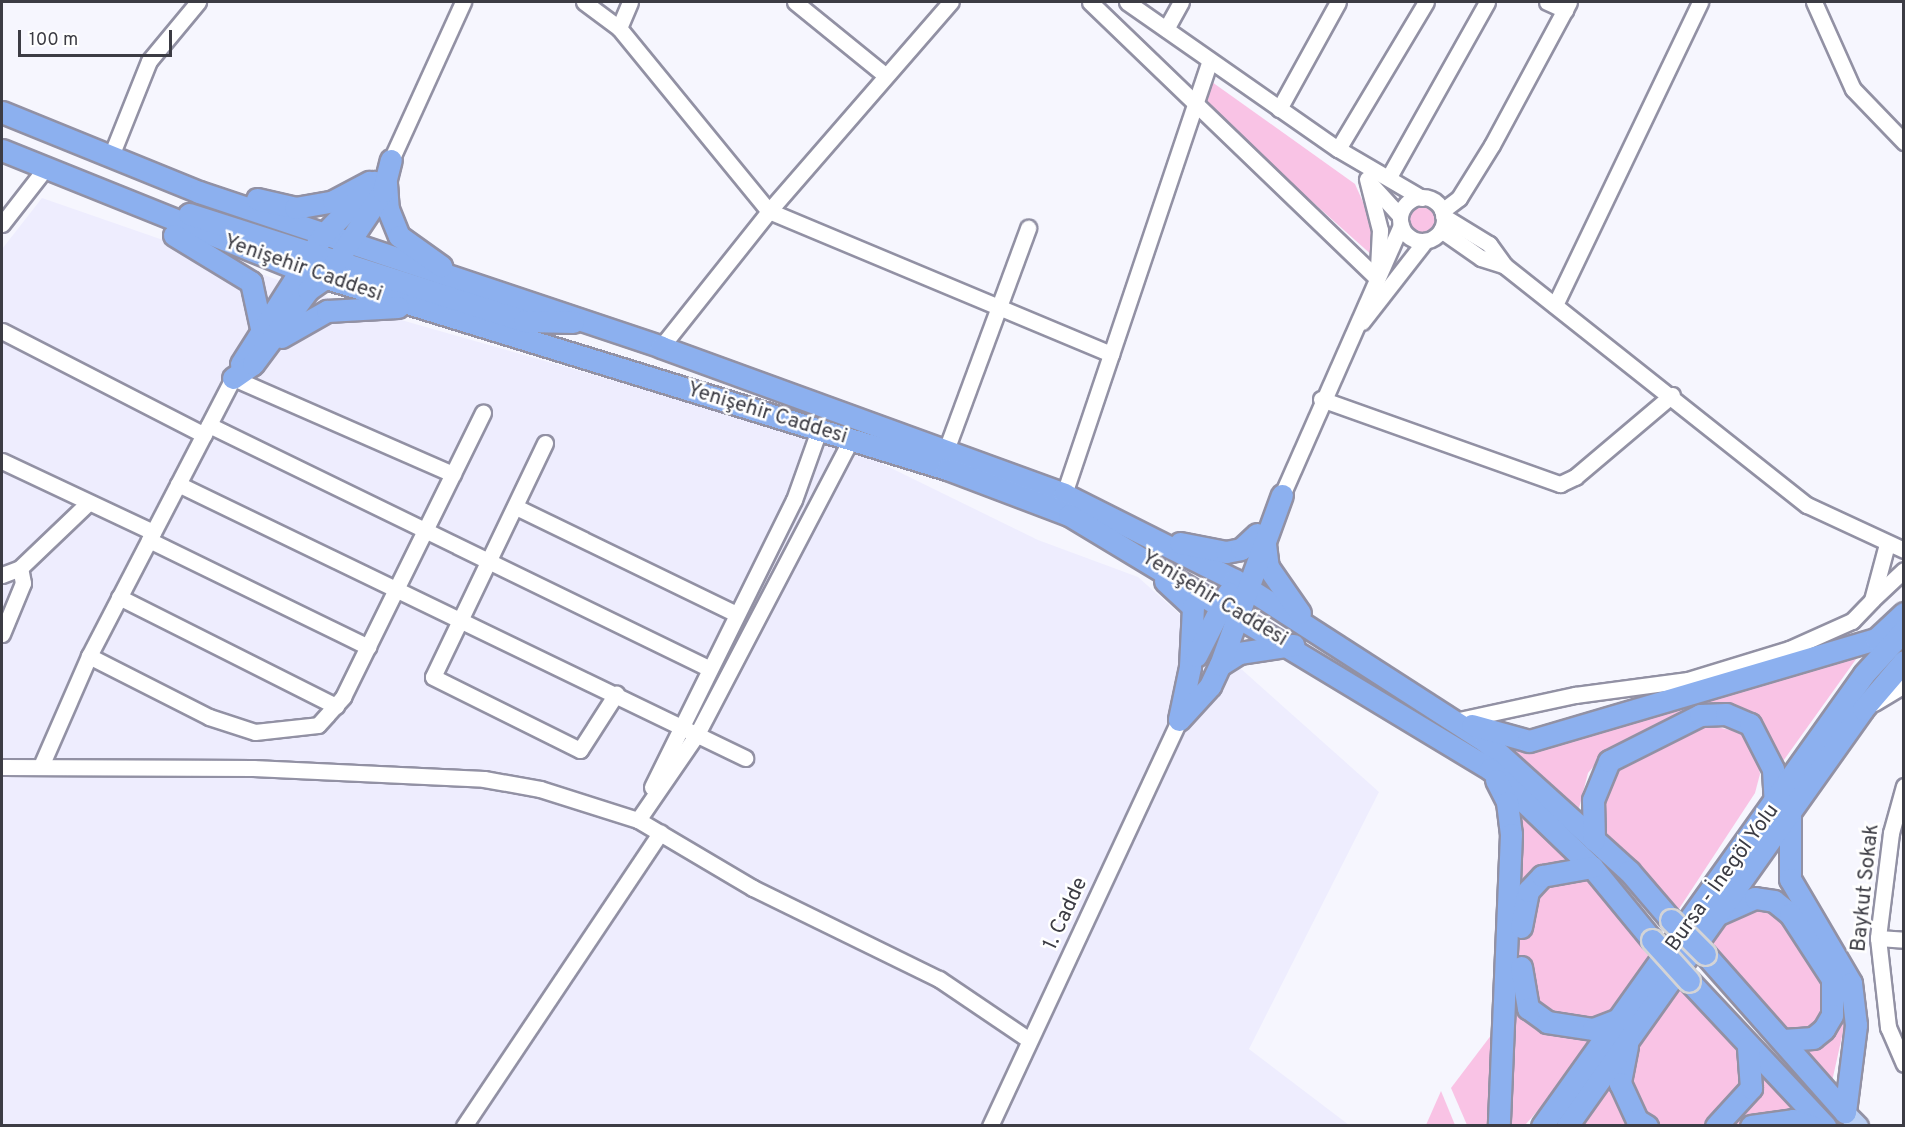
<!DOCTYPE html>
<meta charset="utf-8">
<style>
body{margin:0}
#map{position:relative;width:1905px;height:1127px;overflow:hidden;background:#f6f6fe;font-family:Overpass,sans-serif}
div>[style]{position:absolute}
.built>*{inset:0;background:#eeedfe}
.green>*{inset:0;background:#f9c3e5}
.round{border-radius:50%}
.roads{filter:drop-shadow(2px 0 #9291a4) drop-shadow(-2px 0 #9291a4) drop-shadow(0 2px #9291a4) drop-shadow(0 -2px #9291a4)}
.minor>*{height:15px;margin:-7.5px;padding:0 7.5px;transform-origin:7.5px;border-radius:7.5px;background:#fff}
.minor>.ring{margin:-7.5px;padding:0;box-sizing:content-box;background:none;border:15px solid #fff;border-radius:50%}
.major>*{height:18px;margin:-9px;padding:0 9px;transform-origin:9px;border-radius:9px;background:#bad0f5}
.highway>*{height:21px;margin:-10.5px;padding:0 10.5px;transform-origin:10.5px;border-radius:10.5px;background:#8cb0ef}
.bridges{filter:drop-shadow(2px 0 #d4d4d6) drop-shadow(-2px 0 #d4d4d6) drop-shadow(0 2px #d4d4d6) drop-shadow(0 -2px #d4d4d6)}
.highway-bridge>*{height:21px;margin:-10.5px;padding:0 10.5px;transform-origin:10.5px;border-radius:10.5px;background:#8cb0ef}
span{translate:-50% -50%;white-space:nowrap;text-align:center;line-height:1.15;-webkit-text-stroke:5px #fff;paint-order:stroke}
.street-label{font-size:21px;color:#3c3c44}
.frame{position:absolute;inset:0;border:3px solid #3c3c44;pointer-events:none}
.scale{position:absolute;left:18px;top:30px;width:154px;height:27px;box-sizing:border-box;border:3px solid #3c3c44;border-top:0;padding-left:8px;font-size:18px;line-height:21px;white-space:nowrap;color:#3c3c44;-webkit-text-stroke:4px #fff;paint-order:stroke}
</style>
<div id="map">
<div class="built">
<div style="clip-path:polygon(42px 198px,359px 308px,850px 448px,1038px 540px,1138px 577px,1379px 792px,1249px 1049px,1349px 1125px,2px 1125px,2px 249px)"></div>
</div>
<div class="green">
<div style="clip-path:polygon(1212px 82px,1355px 184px,1374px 227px,1374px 257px,1202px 103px)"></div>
<div class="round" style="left:1405px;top:202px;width:32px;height:32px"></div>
<div style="clip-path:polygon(1864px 648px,1776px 771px,1732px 706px,1606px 752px,1588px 773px,1577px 816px,1510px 750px)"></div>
<div style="clip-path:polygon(1701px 724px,1741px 732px,1755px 748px,1760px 774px,1755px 793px,1673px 918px,1600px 838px,1599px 802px,1613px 765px)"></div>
<div style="clip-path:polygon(1507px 802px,1592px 867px,1665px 955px,1621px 1018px,1525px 1125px,1507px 1125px)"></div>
<div style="clip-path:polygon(1774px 901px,1832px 979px,1824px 1029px,1783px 1040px,1695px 944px,1718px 915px)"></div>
<div style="clip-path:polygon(1678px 968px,1825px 1125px,1568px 1126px)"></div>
<div style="clip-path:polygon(1837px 988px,1845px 1023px,1831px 1086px,1795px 1049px,1817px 1042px)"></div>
<div style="clip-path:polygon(1492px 1034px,1487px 1125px,1467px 1125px,1451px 1088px)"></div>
<div style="clip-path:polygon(1441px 1091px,1455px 1125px,1426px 1125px)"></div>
</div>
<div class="roads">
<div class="minor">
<div style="left:584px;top:2px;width:44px;rotate:36.6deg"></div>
<div style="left:619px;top:28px;width:237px;rotate:50.7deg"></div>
<div style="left:769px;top:211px;width:371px;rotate:22.7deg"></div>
<div style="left:795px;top:2px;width:117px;rotate:39.1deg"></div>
<div style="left:1090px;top:2px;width:398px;rotate:43.9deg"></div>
<div style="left:1127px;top:2px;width:257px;rotate:34.9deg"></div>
<div style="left:1338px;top:149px;width:97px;rotate:30.3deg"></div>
<div style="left:1547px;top:2px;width:20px;rotate:24deg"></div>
<div style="left:1814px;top:2px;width:95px;rotate:65.9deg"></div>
<div style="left:1853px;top:89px;width:74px;rotate:46.1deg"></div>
<div style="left:619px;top:28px;width:28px;rotate:-67deg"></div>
<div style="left:1166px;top:29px;width:31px;rotate:-61deg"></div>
<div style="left:1279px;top:109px;width:122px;rotate:-61.1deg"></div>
<div style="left:1338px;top:149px;width:171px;rotate:-59.1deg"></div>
<div style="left:111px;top:156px;width:102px;rotate:-68.2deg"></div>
<div style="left:149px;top:61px;width:77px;rotate:-50.3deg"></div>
<div style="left:391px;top:160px;width:174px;rotate:-65.5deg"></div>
<div style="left:1390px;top:175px;width:198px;rotate:-60.7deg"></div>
<div style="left:1367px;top:179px;width:53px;rotate:75.7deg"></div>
<div style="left:1380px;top:230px;width:36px;rotate:93deg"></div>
<div style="left:1369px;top:182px;width:46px;rotate:47.6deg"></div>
<div class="ring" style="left:1400px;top:197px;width:29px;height:29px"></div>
<div style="left:1442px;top:211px;width:21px;rotate:-37deg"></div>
<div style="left:1459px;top:198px;width:62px;rotate:-58.1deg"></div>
<div style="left:1492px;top:145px;width:162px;rotate:-61.7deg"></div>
<div style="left:1443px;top:216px;width:54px;rotate:31.3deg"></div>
<div style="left:1489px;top:244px;width:27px;rotate:54deg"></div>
<div style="left:1505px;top:266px;width:385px;rotate:38.4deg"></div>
<div style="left:1807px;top:505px;width:107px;rotate:24.9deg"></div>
<div style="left:2px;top:224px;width:68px;rotate:-52.1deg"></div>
<div style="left:1441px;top:230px;width:49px;rotate:35deg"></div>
<div style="left:1481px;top:258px;width:25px;rotate:18deg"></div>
<div style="left:1555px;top:305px;width:336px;rotate:-64.4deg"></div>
<div style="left:1362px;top:322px;width:103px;rotate:-52.1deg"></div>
<div style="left:2px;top:331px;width:227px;rotate:27.2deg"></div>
<div style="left:661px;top:347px;width:174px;rotate:-51.5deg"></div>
<div style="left:769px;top:211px;width:277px;rotate:-49deg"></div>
<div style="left:1321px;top:399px;width:254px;rotate:19.6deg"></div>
<div style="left:1560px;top:484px;width:17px;rotate:-25deg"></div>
<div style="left:1575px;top:477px;width:127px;rotate:-40.2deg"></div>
<div style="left:209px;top:425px;width:555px;rotate:25.96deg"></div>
<div style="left:545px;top:443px;width:259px;rotate:115.6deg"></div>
<div style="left:433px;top:677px;width:164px;rotate:26.4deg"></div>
<div style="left:580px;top:750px;width:67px;rotate:-57.3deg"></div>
<div style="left:946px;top:450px;width:237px;rotate:-69.7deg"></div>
<div style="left:2px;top:461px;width:167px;rotate:25.2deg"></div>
<div style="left:178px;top:484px;width:630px;rotate:25.79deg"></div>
<div style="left:1064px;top:494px;width:456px;rotate:-71.4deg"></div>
<div style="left:1282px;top:495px;width:295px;rotate:-66.2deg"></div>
<div style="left:516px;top:507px;width:245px;rotate:25.9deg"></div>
<div style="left:149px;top:540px;width:244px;rotate:26deg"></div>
<div style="left:2px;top:575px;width:19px;rotate:-21deg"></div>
<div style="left:20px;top:568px;width:93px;rotate:-43.7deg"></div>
<div style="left:119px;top:597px;width:243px;rotate:26.7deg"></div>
<div style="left:1873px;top:599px;width:42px;rotate:-43.1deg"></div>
<div style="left:2px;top:634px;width:55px;rotate:-67.6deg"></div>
<div style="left:23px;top:583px;width:15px;rotate:-101deg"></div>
<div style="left:89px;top:656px;width:135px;rotate:26.9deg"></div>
<div style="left:209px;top:717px;width:48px;rotate:18.1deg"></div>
<div style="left:255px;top:732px;width:63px;rotate:-6.3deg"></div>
<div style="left:318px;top:725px;width:38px;rotate:-48deg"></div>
<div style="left:343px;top:697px;width:317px;rotate:-63.8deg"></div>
<div style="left:1874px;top:703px;width:35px;rotate:-31deg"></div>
<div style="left:1459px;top:720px;width:119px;rotate:-12.2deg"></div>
<div style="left:1575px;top:695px;width:114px;rotate:-7.6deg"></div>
<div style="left:1688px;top:680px;width:106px;rotate:-17.1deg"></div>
<div style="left:1789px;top:649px;width:69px;rotate:-24deg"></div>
<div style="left:1852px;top:621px;width:29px;rotate:-46deg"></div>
<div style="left:1872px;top:600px;width:58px;rotate:-75deg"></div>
<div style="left:41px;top:766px;width:120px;rotate:-66.4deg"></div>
<div style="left:89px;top:656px;width:313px;rotate:-62.6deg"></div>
<div style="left:233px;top:378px;width:240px;rotate:23.6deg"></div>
<div style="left:2px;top:767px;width:251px;rotate:0.2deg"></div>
<div style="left:253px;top:768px;width:231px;rotate:2.7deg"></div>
<div style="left:484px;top:779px;width:57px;rotate:10.1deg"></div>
<div style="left:540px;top:789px;width:103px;rotate:17.6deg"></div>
<div style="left:638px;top:820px;width:134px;rotate:30.6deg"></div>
<div style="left:753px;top:888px;width:207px;rotate:26.1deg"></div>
<div style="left:939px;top:979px;width:109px;rotate:34.1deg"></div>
<div style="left:1904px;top:786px;width:49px;rotate:105.5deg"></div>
<div style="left:1891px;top:833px;width:106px;rotate:97.1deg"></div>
<div style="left:1878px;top:938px;width:90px;rotate:83.6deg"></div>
<div style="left:1888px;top:1027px;width:40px;rotate:66.6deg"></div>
<div style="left:652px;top:787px;width:320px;rotate:-63.7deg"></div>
<div style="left:794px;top:500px;width:74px;rotate:-70.3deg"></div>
<div style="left:638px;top:820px;width:104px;rotate:-55.5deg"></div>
<div style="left:697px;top:734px;width:333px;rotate:-62.4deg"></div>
<div style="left:1878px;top:938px;width:26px;rotate:4deg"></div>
<div style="left:464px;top:1126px;width:353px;rotate:-56.2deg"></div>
<div style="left:990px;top:1126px;width:448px;rotate:-65deg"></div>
</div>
<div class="major">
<div style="left:1845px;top:1112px;width:20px;rotate:45deg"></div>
</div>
<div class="highway">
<div style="left:2px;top:112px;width:213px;rotate:22.1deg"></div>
<div style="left:199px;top:192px;width:487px;rotate:18.5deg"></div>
<div style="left:661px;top:347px;width:429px;rotate:20deg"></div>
<div style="left:1064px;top:494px;width:191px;rotate:26.7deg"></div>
<div style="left:1235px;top:580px;width:297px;rotate:32.8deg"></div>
<div style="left:1485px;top:741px;width:194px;rotate:42.1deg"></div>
<div style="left:1629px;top:871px;width:65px;rotate:49.4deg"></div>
<div style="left:2px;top:150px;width:321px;rotate:21.9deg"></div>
<div style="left:300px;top:270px;width:677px;rotate:17.1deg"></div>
<div style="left:947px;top:469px;width:130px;rotate:20.7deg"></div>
<div style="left:1069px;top:515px;width:492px;rotate:31.1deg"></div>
<div style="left:1490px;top:769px;width:141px;rotate:43.9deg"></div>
<div style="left:1592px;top:867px;width:94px;rotate:50.6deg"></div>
<div style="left:386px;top:183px;width:26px;rotate:86deg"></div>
<div style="left:388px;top:209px;width:29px;rotate:68deg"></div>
<div style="left:399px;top:236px;width:52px;rotate:35.5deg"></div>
<div style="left:257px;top:199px;width:39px;rotate:13deg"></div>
<div style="left:295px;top:208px;width:39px;rotate:-10deg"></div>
<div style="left:333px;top:201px;width:41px;rotate:-27.8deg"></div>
<div style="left:189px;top:214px;width:352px;rotate:17.7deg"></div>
<div style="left:524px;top:321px;width:49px;rotate:1.2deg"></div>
<div style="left:174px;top:235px;width:90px;rotate:31.4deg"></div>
<div style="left:251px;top:282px;width:47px;rotate:77.7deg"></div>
<div style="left:281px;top:337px;width:53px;rotate:-29.5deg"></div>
<div style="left:327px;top:311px;width:71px;rotate:-3.2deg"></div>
<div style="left:241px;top:364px;width:153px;rotate:-57.6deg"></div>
<div style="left:323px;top:235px;width:74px;rotate:-46.1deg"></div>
<div style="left:233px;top:378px;width:24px;rotate:-35deg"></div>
<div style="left:253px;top:364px;width:92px;rotate:-53.4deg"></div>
<div style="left:308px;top:290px;width:21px;rotate:-35deg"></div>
<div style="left:325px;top:278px;width:105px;rotate:-56.3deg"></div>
<div style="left:383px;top:191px;width:32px;rotate:-76deg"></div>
<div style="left:1180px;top:543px;width:47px;rotate:11.1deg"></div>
<div style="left:1226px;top:552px;width:15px;rotate:-11deg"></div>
<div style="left:1241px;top:549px;width:22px;rotate:-43deg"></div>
<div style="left:1265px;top:544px;width:23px;rotate:83deg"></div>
<div style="left:1268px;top:567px;width:56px;rotate:55.2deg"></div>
<div style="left:1165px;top:581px;width:38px;rotate:43deg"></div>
<div style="left:1193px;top:607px;width:60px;rotate:92.9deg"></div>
<div style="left:1190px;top:667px;width:53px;rotate:101.9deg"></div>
<div style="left:1196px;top:656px;width:71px;rotate:-63.1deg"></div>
<div style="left:1220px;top:665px;width:22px;rotate:-32deg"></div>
<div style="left:1239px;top:653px;width:55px;rotate:-8.4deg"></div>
<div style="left:1179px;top:720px;width:46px;rotate:-47.6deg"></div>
<div style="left:1210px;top:686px;width:23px;rotate:-65deg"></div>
<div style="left:1220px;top:665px;width:181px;rotate:-70deg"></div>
<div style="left:1472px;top:725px;width:59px;rotate:15.7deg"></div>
<div style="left:1529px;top:741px;width:362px;rotate:-16.4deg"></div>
<div style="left:1876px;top:639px;width:38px;rotate:-43deg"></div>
<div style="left:1496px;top:780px;width:25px;rotate:63deg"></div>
<div style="left:1507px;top:802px;width:32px;rotate:83deg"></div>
<div style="left:1511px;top:834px;width:292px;rotate:92.4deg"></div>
<div style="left:1790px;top:816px;width:63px;rotate:90deg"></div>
<div style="left:1790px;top:879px;width:121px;rotate:59.6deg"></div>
<div style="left:1851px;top:983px;width:42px;rotate:83.2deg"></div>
<div style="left:1856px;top:1025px;width:88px;rotate:97.2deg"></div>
<div style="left:1594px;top:840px;width:40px;rotate:-91.4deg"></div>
<div style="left:1593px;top:800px;width:42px;rotate:-67.7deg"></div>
<div style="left:1609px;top:761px;width:102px;rotate:-26.8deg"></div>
<div style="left:1700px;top:715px;width:26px;rotate:-2deg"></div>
<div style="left:1726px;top:714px;width:26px;rotate:23deg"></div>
<div style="left:1750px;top:724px;width:51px;rotate:62.9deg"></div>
<div style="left:1773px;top:769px;width:37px;rotate:87deg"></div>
<div style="left:1721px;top:913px;width:37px;rotate:-24deg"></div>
<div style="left:1755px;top:898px;width:19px;rotate:9deg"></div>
<div style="left:1774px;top:901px;width:21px;rotate:39deg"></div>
<div style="left:1790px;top:914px;width:77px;rotate:57.1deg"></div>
<div style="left:1832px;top:979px;width:36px;rotate:90deg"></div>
<div style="left:1832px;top:1015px;width:16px;rotate:120deg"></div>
<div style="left:1824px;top:1029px;width:14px;rotate:141deg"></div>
<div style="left:1813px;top:1038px;width:30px;rotate:176deg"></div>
<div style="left:1521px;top:927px;width:37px;rotate:-79deg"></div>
<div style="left:1528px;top:891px;width:21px;rotate:-47deg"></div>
<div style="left:1542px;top:876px;width:51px;rotate:-10.2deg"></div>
<div style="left:1705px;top:954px;width:211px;rotate:48.5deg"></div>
<div style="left:1521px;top:967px;width:42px;rotate:80.3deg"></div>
<div style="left:1528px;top:1008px;width:24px;rotate:36deg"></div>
<div style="left:1547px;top:1022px;width:47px;rotate:8.7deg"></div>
<div style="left:1593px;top:1029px;width:30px;rotate:-21deg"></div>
<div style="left:1689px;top:981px;width:199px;rotate:46.8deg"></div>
<div style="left:1627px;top:1046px;width:38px;rotate:101deg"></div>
<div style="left:1620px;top:1083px;width:41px;rotate:65.3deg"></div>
<div style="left:1637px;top:1120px;width:12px;rotate:31deg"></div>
<div style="left:1542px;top:1126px;width:555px;rotate:-54.53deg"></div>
<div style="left:1864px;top:674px;width:59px;rotate:-47.7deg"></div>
<div style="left:1567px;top:1126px;width:511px;rotate:-54.63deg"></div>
<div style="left:1863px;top:709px;width:63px;rotate:-49.5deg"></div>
<div style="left:1716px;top:1126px;width:52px;rotate:-47.4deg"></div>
<div style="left:1751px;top:1088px;width:41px;rotate:-94.2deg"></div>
<div style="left:1751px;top:1126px;width:42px;rotate:-8.1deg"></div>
<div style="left:1793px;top:1120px;width:20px;rotate:18deg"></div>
</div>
</div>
<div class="bridges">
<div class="highway-bridge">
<div style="left:1671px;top:920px;width:48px;rotate:45deg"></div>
<div style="left:1652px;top:940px;width:55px;rotate:47.9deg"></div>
</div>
</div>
<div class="street-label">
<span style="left:303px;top:269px;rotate:19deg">Yenişehir Caddesi</span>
<span style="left:767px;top:414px;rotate:17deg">Yenişehir Caddesi</span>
<span style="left:1214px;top:599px;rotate:31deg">Yenişehir Caddesi</span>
<span style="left:1723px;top:878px;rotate:-54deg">Bursa - İnegöl Yolu</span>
<span style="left:1866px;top:888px;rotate:-84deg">Baykut Sokak</span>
<span style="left:1066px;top:914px;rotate:-65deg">1. Cadde</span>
</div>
<div class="frame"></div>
<div class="scale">100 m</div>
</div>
